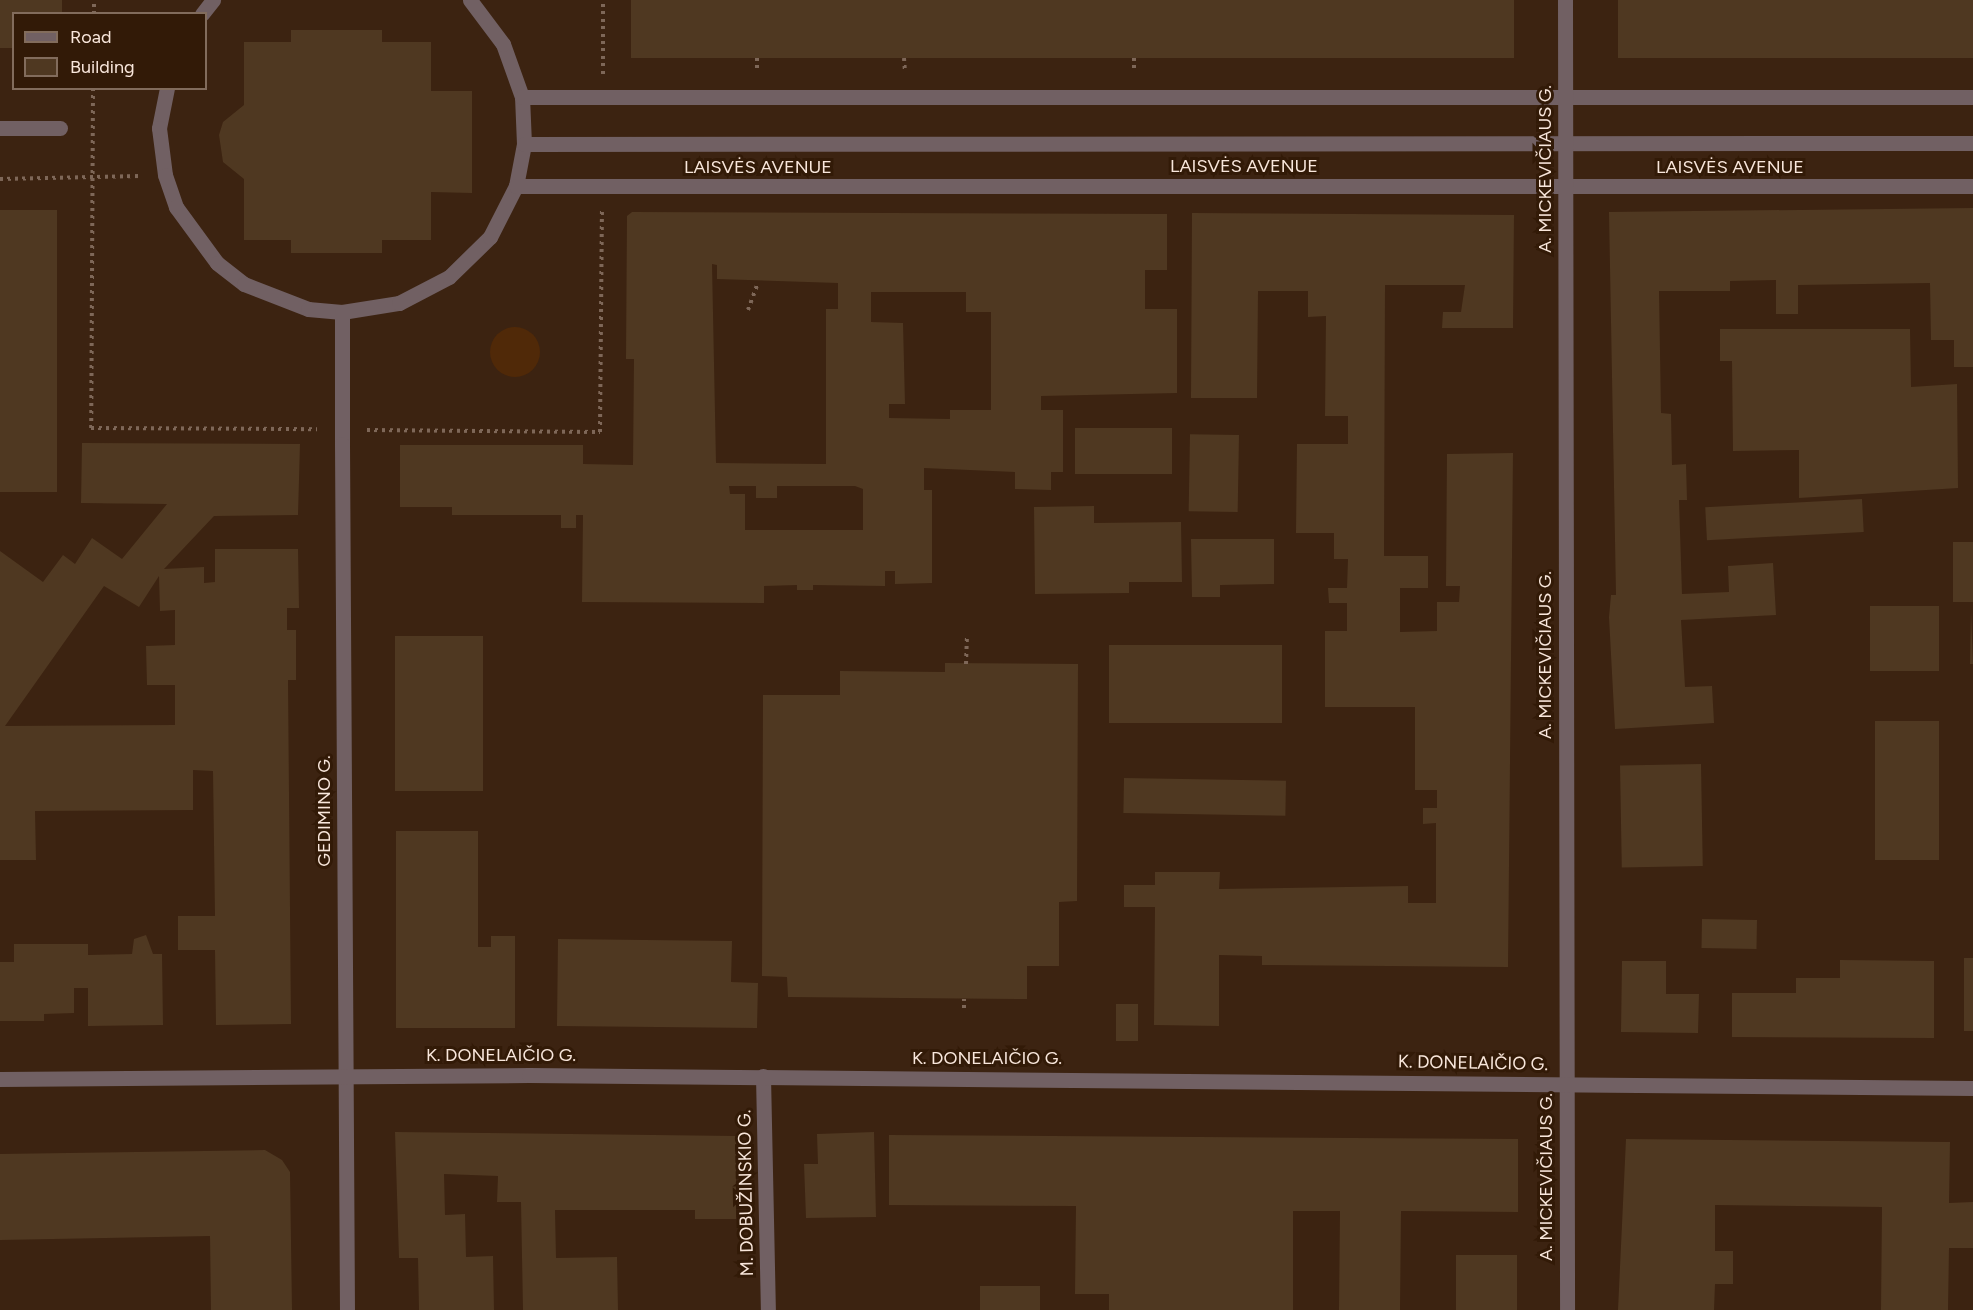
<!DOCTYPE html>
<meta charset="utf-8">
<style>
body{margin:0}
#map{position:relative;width:1973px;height:1310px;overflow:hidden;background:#3c2311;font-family:Figtree,sans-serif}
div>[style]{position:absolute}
.green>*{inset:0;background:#502908}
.round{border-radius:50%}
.building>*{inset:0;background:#4f3821;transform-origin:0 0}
.path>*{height:4px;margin-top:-2px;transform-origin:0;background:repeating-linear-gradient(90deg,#7e6758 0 3px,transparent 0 7.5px)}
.pedestrian>*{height:15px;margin:-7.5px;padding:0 7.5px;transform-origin:7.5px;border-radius:7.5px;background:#716063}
.minor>*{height:15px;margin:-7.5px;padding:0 7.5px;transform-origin:7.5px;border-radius:7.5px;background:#716063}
.tertiary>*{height:15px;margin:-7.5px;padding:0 7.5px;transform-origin:7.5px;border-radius:7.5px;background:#716063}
span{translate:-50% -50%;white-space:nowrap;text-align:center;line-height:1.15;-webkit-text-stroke:6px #321a07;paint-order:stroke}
.street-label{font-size:18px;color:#f9e7dc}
.legend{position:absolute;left:12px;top:12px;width:195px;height:78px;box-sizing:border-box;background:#321a07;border:2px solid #826c5c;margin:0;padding:8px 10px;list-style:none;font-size:18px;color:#f9e7dc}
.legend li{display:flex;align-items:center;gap:12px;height:30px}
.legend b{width:30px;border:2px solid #826c5c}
</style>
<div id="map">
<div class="green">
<div class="round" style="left:490px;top:327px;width:50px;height:50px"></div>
</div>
<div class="building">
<div style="clip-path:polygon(0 0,62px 0,62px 14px,14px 14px,14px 48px,0 48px)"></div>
<div style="left:631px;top:0;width:883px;height:58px"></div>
<div style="left:1618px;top:0;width:355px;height:58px"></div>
<div style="clip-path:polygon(291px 30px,382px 30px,382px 42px,431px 42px,431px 91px,472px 91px,472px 193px,431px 192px,431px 240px,382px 240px,382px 253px,291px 253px,291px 240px,244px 240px,244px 179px,223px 162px,219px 135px,223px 122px,244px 105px,244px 42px,291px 42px)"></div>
<div style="clip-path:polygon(1973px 208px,1973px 367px,1954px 367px,1954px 340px,1931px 340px,1930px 283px,1798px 285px,1798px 314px,1776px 314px,1776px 280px,1730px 281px,1730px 291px,1659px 291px,1661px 413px,1671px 414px,1672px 465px,1686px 464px,1687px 500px,1679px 500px,1682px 594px,1729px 592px,1728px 566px,1773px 563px,1776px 615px,1681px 620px,1685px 687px,1712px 686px,1714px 723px,1615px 729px,1609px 617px,1611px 595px,1616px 595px,1609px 212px)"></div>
<div style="left:0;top:210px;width:57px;height:282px"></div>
<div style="clip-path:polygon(evenodd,632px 212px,1167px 214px,1167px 270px,1145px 270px,1145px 309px,1177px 309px,1177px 393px,1041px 396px,1041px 410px,1063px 410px,1063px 472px,1051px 472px,1051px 490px,1015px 489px,1015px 472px,924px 468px,924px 490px,932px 490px,932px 583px,895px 584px,895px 571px,885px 571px,885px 586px,813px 585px,813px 590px,797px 590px,797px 585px,764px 586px,764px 603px,582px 602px,583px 515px,576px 515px,576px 528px,561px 528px,561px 515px,452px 515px,452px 507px,400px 507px,400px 445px,583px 445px,583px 464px,633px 465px,634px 359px,626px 359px,627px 216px,632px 212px,712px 264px,717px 265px,717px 279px,838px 283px,838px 309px,826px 309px,826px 464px,716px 463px,712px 264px,632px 212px,871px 292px,966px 292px,966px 312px,991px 312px,991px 410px,950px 410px,950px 419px,889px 418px,889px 404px,905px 404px,903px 323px,871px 322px,871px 292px,632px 212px,729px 486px,756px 486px,756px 498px,777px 498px,777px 486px,855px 486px,863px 489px,863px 530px,745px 530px,745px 494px,730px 494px,729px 486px)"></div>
<div style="clip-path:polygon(1192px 213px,1514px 215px,1513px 328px,1442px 328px,1443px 312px,1461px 312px,1465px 285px,1385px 285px,1384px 556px,1428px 556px,1428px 588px,1400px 588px,1400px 632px,1437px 631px,1437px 602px,1459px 602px,1460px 586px,1446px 586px,1447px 454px,1513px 453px,1508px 967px,1262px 965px,1262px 956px,1219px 955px,1219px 1026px,1154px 1025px,1155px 907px,1124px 907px,1124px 885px,1155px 885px,1155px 872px,1220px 872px,1219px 889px,1408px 886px,1408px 903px,1436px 903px,1436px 823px,1423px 824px,1423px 808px,1437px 808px,1437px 790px,1415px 790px,1415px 707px,1325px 707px,1325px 631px,1347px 631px,1347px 603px,1329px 603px,1328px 588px,1347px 588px,1348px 559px,1334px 559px,1334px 533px,1296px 533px,1297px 444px,1348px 444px,1348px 416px,1325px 416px,1326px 316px,1308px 317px,1308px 291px,1258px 291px,1257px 398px,1191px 398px)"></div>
<div style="clip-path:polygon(1720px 329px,1910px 329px,1911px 387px,1957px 384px,1958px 488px,1799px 498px,1799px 450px,1733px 451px,1732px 361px,1720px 361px)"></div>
<div style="left:1172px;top:428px;width:46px;height:97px;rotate:90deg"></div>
<div style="left:1239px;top:435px;width:77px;height:49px;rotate:91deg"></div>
<div style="clip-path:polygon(evenodd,82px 443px,300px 444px,298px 515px,214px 516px,164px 569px,204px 567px,204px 583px,215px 582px,215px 549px,298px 549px,299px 608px,287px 608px,287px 630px,296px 630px,296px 680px,288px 680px,291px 1024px,216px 1025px,215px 950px,178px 950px,178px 916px,215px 916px,213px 771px,193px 770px,193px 810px,35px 811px,36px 860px,0 860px,0 551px,43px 582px,63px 555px,75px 564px,92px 538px,122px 559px,167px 504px,81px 503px,82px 443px,159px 576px,160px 611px,175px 610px,175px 645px,146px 646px,147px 685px,175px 685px,175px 725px,5px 726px,104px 586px,139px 607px,159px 576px)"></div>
<div style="left:1862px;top:499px;width:33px;height:157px;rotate:87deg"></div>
<div style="clip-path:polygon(1094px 506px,1094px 523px,1181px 522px,1182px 582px,1129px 582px,1129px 593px,1035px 594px,1034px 507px)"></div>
<div style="clip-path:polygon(1191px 539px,1274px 539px,1274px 584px,1220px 585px,1220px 597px,1192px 597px)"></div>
<div style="left:1953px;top:542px;width:20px;height:60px"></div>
<div style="left:1939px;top:606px;width:65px;height:69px;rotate:90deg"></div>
<div style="clip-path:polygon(1971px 611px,1973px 664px,1970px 664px)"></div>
<div style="left:395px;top:636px;width:88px;height:155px"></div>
<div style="left:1282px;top:645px;width:78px;height:173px;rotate:90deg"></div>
<div style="clip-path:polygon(945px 663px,1078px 664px,1077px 901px,1059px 902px,1059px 966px,1027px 966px,1027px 999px,788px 997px,787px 977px,762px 976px,763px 695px,840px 695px,840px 671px,945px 672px)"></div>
<div style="left:1875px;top:721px;width:64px;height:139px"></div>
<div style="left:1701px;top:764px;width:102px;height:81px;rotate:89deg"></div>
<div style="left:1124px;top:778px;width:162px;height:35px;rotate:1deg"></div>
<div style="clip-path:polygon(396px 831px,478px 831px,478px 947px,491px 947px,491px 936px,515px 936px,515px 1028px,396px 1028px)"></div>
<div style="left:1702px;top:919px;width:55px;height:29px;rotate:1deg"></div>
<div style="clip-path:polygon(146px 935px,153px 954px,162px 954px,163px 1025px,88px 1026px,88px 988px,74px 988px,74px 1013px,44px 1014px,44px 1021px,0 1021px,0 962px,14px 962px,14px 944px,88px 944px,88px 955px,132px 954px,134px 939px)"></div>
<div style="clip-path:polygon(558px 939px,732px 941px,731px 982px,758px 983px,757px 1028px,557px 1026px)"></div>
<div style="left:1964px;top:958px;width:9px;height:73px"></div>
<div style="clip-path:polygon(1840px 960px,1934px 961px,1934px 1038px,1732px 1037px,1732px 993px,1796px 993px,1796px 978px,1840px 978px)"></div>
<div style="clip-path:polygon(1622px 961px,1666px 961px,1666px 994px,1699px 994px,1698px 1033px,1621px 1032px)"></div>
<div style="left:1116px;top:1004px;width:22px;height:37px"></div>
<div style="clip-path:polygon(395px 1132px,736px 1136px,736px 1219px,695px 1219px,695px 1210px,555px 1210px,556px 1258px,617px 1257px,618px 1310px,523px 1310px,521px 1202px,497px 1202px,498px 1176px,444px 1174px,445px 1215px,465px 1214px,466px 1257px,493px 1256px,494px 1310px,419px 1310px,418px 1258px,399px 1258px)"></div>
<div style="clip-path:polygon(874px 1132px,876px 1217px,806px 1218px,804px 1164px,818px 1164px,817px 1134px)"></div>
<div style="clip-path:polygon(889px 1135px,1518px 1139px,1518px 1212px,1401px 1211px,1400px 1310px,1339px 1310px,1340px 1211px,1293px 1211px,1293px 1310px,1109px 1310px,1109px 1294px,1075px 1294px,1076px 1206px,889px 1205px)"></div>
<div style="clip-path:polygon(1626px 1139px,1950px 1142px,1949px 1203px,1973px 1202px,1973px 1248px,1949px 1248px,1948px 1310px,1881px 1310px,1882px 1207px,1715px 1205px,1715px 1251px,1733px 1251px,1733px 1284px,1715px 1284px,1714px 1310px,1618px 1310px)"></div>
<div style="clip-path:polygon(265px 1150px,282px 1160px,290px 1172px,292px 1310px,211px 1310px,210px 1236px,0 1240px,0 1154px)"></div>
<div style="left:1456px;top:1255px;width:61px;height:55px"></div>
<div style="left:1040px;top:1286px;width:24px;height:60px;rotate:90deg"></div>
</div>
<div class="path">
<div style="left:94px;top:14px;width:14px;rotate:-90deg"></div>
<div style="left:757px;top:58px;width:14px;rotate:90deg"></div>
<div style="left:904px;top:58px;width:14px;rotate:86deg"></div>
<div style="left:1134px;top:58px;width:14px;rotate:90deg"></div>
<div style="left:603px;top:74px;width:74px;rotate:-90deg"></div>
<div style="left:93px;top:88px;width:340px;rotate:90.3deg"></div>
<div style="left:91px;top:428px;width:226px;rotate:0.3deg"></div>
<div style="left:0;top:179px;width:140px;rotate:-1.2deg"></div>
<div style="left:748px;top:310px;width:29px;rotate:-70deg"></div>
<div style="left:367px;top:430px;width:233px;rotate:0.5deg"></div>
<div style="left:600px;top:432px;width:221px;rotate:-89.5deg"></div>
<div style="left:966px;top:664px;width:29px;rotate:-88deg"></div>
<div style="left:964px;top:1008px;width:9px;rotate:-90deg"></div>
</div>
<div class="pedestrian">
<div style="left:202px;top:14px;width:18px;rotate:-52deg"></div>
<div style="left:167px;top:88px;width:41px;rotate:101.3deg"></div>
<div style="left:159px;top:128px;width:47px;rotate:82.7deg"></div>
<div style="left:165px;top:175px;width:34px;rotate:71deg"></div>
<div style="left:176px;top:207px;width:69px;rotate:53.8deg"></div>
<div style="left:217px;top:263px;width:34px;rotate:38deg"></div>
<div style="left:244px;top:284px;width:69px;rotate:21.3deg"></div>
<div style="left:308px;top:309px;width:34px;rotate:5deg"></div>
<div style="left:342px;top:312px;width:58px;rotate:-9deg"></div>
<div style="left:399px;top:303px;width:56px;rotate:-27.5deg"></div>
<div style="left:449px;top:277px;width:57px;rotate:-44.3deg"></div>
<div style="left:490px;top:237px;width:57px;rotate:-63deg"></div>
<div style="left:516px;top:186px;width:43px;rotate:-79.2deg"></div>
<div style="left:524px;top:144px;width:47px;rotate:-92.4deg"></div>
<div style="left:522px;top:97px;width:56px;rotate:-109.7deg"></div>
<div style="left:503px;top:44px;width:55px;rotate:-126.9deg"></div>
<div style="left:522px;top:97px;width:1451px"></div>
<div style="left:524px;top:144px;width:1449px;rotate:-0.04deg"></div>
<div style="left:516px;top:186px;width:1457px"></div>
<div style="left:342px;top:312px;width:132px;rotate:90deg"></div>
</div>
<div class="minor">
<div style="left:1565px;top:0;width:1310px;rotate:89.91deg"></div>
<div style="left:0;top:128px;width:60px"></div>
<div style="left:342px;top:444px;width:866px;rotate:89.67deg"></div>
<div style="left:763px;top:1076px;width:234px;rotate:88.8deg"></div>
</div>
<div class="tertiary">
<div style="left:0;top:1079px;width:529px;rotate:-0.43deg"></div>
<div style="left:529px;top:1075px;width:1444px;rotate:0.52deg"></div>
</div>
<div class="street-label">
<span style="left:1244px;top:166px">LAISVĖS AVENUE</span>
<span style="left:758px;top:167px">LAISVĖS AVENUE</span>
<span style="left:1730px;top:167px">LAISVĖS AVENUE</span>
<span style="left:1545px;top:169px;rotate:-90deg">A. MICKEVIČIAUS G.</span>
<span style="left:1545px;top:655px;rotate:-90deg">A. MICKEVIČIAUS G.</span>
<span style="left:324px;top:811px;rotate:-90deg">GEDIMINO G.</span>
<span style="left:501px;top:1055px">K. DONELAIČIO G.</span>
<span style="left:987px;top:1058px">K. DONELAIČIO G.</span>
<span style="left:1473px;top:1063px;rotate:1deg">K. DONELAIČIO G.</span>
<span style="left:1546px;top:1177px;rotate:-90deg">A. MICKEVIČIAUS G.</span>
<span style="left:746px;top:1193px;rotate:-91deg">M. DOBUŽINSKIO G.</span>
</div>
<ul class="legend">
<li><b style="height:8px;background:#716063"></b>Road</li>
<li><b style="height:16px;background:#4f3821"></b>Building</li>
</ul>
</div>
